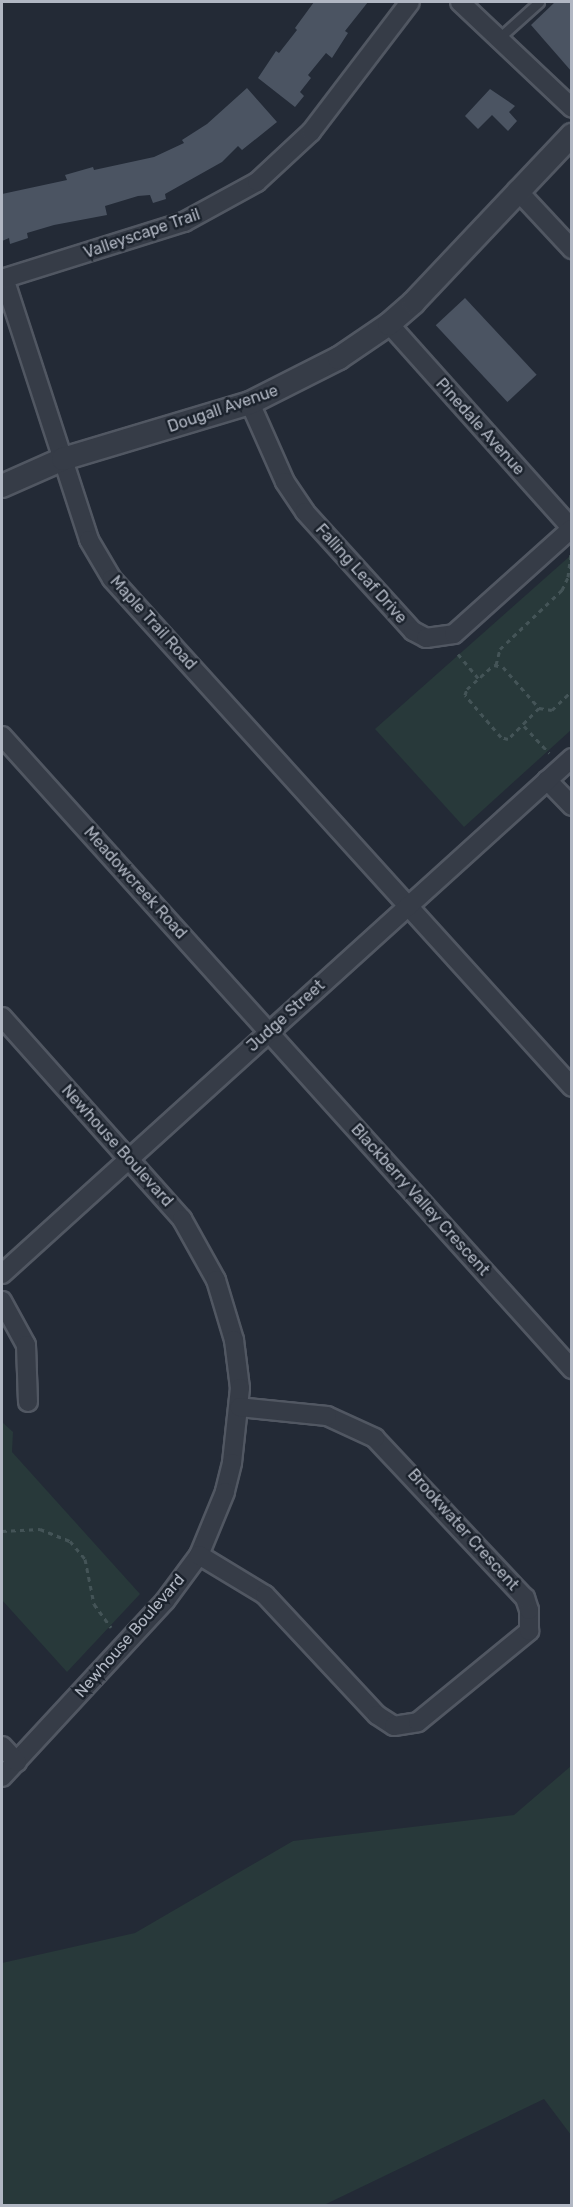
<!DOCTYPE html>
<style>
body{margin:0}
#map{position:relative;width:573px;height:2207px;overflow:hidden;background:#232a36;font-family:Rubik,sans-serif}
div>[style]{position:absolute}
.green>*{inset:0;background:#28393a}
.building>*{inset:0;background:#4b5462;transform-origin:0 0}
.path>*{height:3px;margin-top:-1.5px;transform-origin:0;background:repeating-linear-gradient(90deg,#445457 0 4.5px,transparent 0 9px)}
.roads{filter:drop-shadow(2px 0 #515762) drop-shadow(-2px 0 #515762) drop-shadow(0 2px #515762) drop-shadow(0 -2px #515762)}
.service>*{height:9px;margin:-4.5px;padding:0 4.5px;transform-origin:4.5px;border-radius:4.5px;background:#363c47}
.minor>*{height:18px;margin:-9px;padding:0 9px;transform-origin:9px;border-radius:9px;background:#363c47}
.tertiary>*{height:22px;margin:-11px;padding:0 11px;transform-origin:11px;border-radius:11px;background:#363c47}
span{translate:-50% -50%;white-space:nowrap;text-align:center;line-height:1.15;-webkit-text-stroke:5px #1b222c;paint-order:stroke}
.street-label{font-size:16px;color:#b1b7c3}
.frame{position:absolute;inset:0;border:3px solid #b1b7c3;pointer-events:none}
</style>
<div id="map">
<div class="green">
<div style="clip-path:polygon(570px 556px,571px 730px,464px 827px,375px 729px)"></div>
<div style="clip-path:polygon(2px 1422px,13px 1432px,12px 1452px,140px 1594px,67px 1672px,2px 1600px)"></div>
<div style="clip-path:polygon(571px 1766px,571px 2135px,544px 2099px,324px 2205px,2px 2205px,2px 1963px,135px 1933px,293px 1841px,514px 1815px)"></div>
</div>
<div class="building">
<div style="clip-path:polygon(314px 2px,368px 2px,345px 31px,348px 33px,332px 58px,326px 53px,308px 75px,311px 78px,300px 92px,304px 96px,295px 107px,258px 78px,276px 51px,279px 53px,297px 30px,295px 28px)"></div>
<div style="clip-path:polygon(555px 2px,572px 2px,572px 72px,531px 25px)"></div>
<div style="clip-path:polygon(247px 88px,277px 122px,242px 150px,238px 146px,222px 162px,165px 194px,166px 199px,153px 203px,150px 195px,138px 196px,105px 206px,107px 215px,54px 225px,27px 233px,28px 238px,10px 244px,9px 238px,2px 241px,2px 194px,67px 180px,65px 175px,93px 167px,94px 170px,154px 157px,184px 143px,182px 140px,207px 124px)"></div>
<div style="clip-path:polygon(490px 89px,515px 106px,509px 112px,517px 121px,508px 131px,492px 115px,478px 129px,465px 116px)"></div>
<div style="left:465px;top:298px;width:105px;height:40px;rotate:47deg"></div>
</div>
<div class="path">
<div style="left:458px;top:654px;width:33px;rotate:50deg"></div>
<div style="left:494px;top:665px;width:9px;rotate:13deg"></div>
<div style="left:503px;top:667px;width:55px;rotate:48.7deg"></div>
<div style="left:539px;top:708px;width:44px;rotate:135deg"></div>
<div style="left:508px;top:739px;width:7px;rotate:-164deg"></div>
<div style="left:501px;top:737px;width:55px;rotate:-130.6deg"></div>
<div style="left:465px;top:695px;width:6px;rotate:-72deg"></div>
<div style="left:467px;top:689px;width:36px;rotate:-42deg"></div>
<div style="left:496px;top:665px;width:16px;rotate:-76deg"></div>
<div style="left:500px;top:649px;width:86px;rotate:-43.6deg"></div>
<div style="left:562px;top:590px;width:14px;rotate:-65deg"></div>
<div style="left:568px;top:577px;width:24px;rotate:-83deg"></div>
<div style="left:539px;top:708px;width:13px;rotate:9deg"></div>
<div style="left:552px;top:710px;width:28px;rotate:-44deg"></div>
<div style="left:524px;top:726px;width:37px;rotate:47deg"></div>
<div style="left:2px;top:1531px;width:38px;rotate:-3deg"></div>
<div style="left:40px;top:1529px;width:32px;rotate:22deg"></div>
<div style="left:70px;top:1541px;width:23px;rotate:50deg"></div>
<div style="left:85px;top:1559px;width:46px;rotate:78.7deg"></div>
<div style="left:94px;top:1604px;width:29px;rotate:54deg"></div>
</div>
<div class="roads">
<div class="service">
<div style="left:499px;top:38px;width:54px;rotate:-42deg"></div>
</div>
<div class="minor">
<div style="left:460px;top:2px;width:154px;rotate:43.4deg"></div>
<div style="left:517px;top:190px;width:81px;rotate:47deg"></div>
<div style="left:4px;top:278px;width:275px;rotate:72deg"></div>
<div style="left:89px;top:540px;width:45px;rotate:59.5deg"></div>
<div style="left:112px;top:579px;width:685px;rotate:47.84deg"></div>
<div style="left:2px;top:279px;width:191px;rotate:-17.4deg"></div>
<div style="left:184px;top:222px;width:83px;rotate:-28.7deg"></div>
<div style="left:257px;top:182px;width:74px;rotate:-42.8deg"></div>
<div style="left:311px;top:132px;width:163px;rotate:-52.7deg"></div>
<div style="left:389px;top:324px;width:275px;rotate:48.2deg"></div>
<div style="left:250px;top:403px;width:86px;rotate:66.1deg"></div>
<div style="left:285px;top:482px;width:36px;rotate:56deg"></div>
<div style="left:305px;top:512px;width:161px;rotate:47.8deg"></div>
<div style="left:413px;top:631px;width:15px;rotate:28deg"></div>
<div style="left:426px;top:638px;width:28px;rotate:-8deg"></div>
<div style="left:454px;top:634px;width:157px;rotate:-41.9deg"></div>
<div style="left:2px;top:736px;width:852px;rotate:48deg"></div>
<div style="left:547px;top:780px;width:36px;rotate:46deg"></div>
<div style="left:2px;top:1017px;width:271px;rotate:48.3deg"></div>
<div style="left:182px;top:1219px;width:70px;rotate:60.9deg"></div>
<div style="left:216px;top:1280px;width:63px;rotate:73.3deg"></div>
<div style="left:234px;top:1340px;width:48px;rotate:82.9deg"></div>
<div style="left:240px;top:1388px;width:75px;rotate:96.1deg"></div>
<div style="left:232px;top:1463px;width:30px;rotate:104deg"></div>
<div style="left:225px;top:1492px;width:68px;rotate:112.4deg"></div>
<div style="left:199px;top:1555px;width:57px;rotate:126.5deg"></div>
<div style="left:165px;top:1601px;width:240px;rotate:132.8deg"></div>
<div style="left:2px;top:1274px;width:769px;rotate:-42.15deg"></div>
<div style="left:2px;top:1301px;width:50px;rotate:61.4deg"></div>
<div style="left:26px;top:1345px;width:57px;rotate:88deg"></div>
<div style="left:199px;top:1555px;width:77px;rotate:31.2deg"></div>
<div style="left:265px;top:1595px;width:164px;rotate:47deg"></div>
<div style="left:377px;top:1715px;width:20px;rotate:33deg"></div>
<div style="left:394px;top:1726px;width:24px;rotate:-9deg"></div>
<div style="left:418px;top:1722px;width:144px;rotate:-39.3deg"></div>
<div style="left:529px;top:1631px;width:21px;rotate:-90deg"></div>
<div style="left:529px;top:1610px;width:13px;rotate:-108deg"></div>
<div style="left:525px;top:1598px;width:219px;rotate:-133.2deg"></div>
<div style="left:375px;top:1438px;width:53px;rotate:-155.4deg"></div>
<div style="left:327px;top:1416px;width:88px;rotate:-174.2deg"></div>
<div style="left:2px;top:1746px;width:22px;rotate:47deg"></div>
</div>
<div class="tertiary">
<div style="left:2px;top:486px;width:67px;rotate:-23.9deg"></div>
<div style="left:63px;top:459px;width:195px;rotate:-16.7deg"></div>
<div style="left:250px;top:403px;width:100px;rotate:-26.8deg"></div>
<div style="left:339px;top:358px;width:60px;rotate:-34.2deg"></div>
<div style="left:389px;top:324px;width:33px;rotate:-41deg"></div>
<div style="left:414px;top:302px;width:230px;rotate:-46.6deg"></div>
</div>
</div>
<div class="street-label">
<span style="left:142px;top:234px;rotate:-19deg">Valleyscape Trail</span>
<span style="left:223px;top:409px;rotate:-19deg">Dougall Avenue</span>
<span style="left:480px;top:427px;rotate:48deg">Pinedale Avenue</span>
<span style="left:361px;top:574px;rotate:48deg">Falling Leaf Drive</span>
<span style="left:153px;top:623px;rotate:48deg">Maple Trail Road</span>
<span style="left:135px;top:883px;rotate:48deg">Meadowcreek Road</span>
<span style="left:286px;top:1016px;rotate:-42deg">Judge Street</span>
<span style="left:117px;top:1146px;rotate:48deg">Newhouse Boulevard</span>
<span style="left:420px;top:1200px;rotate:48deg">Blackberry Valley Crescent</span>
<span style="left:463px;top:1530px;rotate:48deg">Brookwater Crescent</span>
<span style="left:130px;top:1636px;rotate:-49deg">Newhouse Boulevard</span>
</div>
<div class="frame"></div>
</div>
